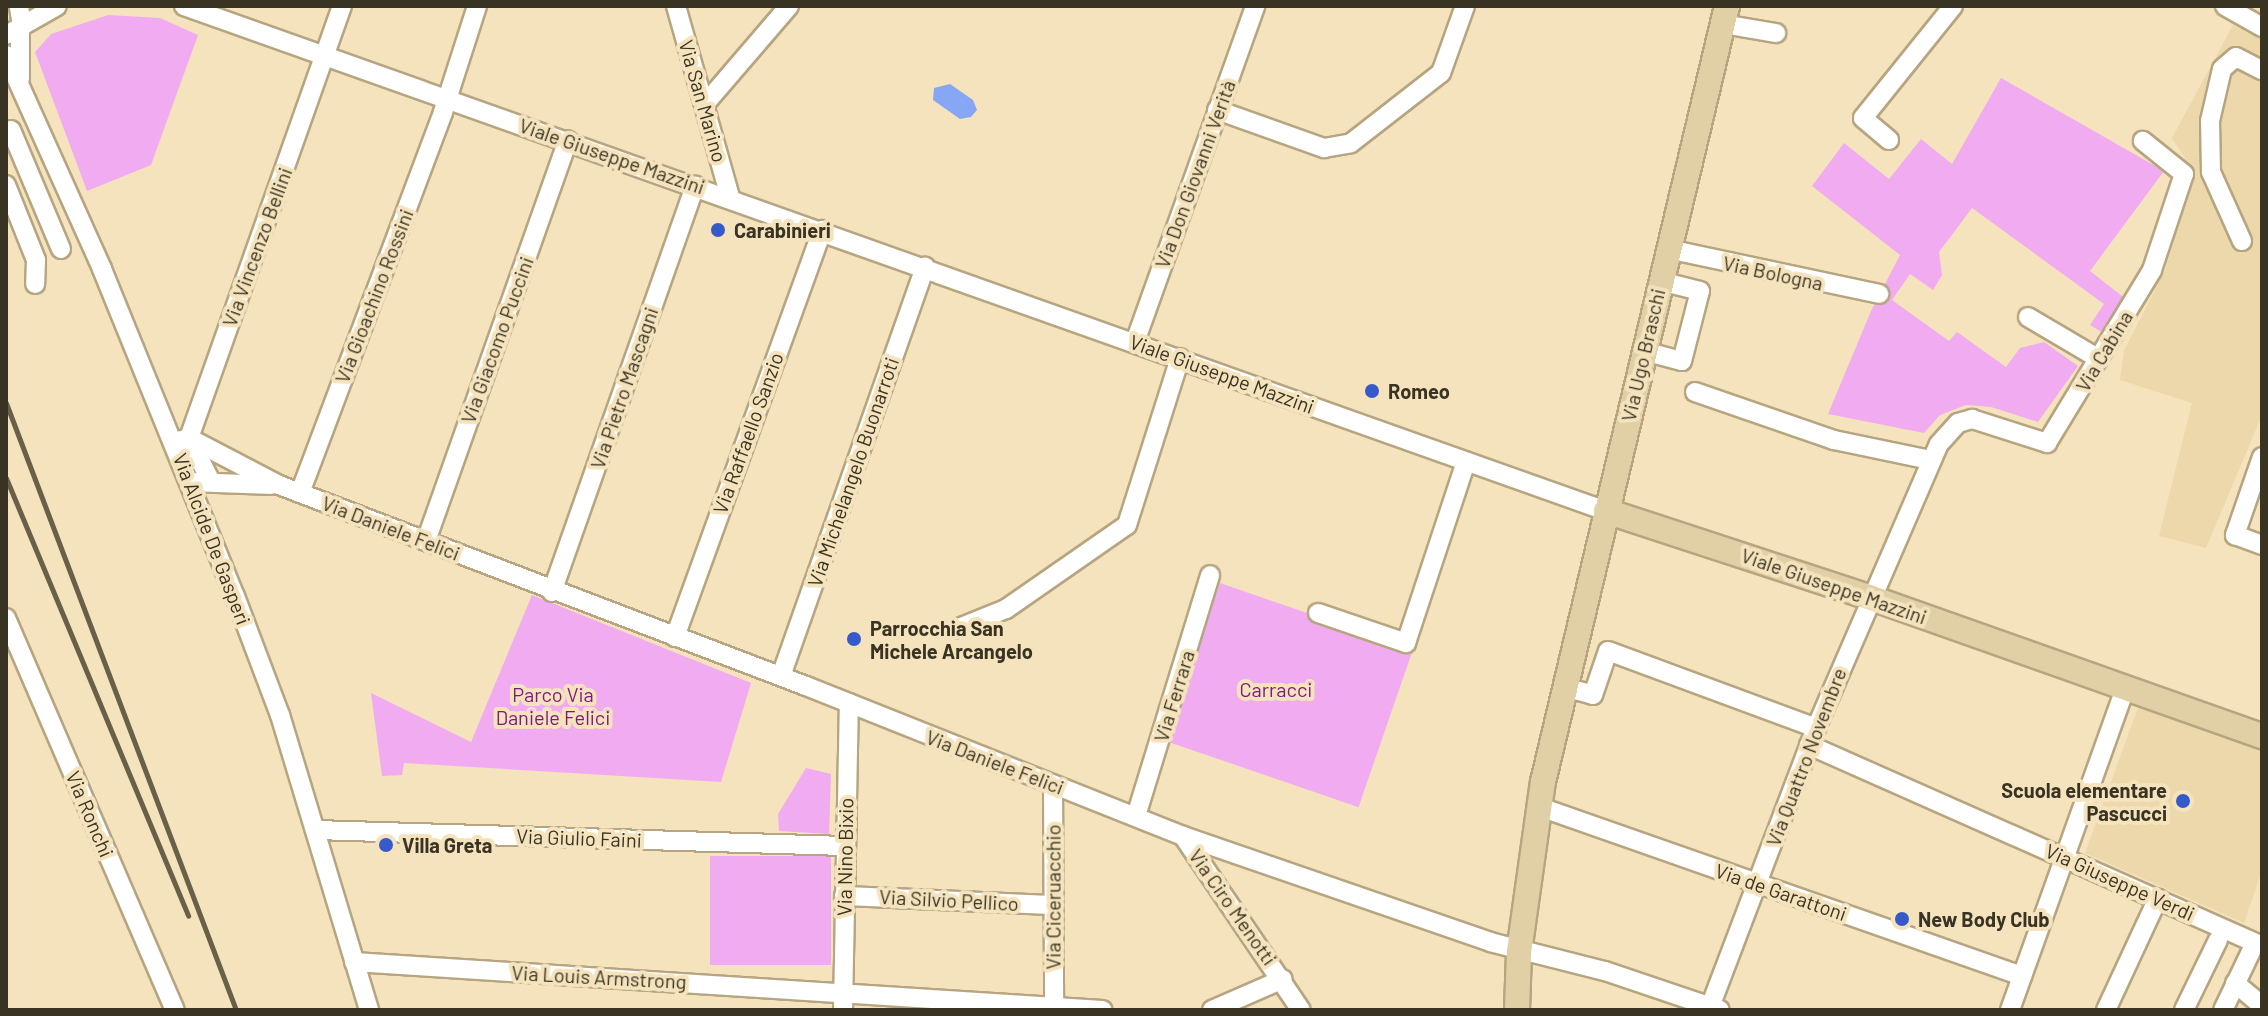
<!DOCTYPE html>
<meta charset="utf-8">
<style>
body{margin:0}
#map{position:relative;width:2268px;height:1016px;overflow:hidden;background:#f4e3bc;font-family:Barlow,sans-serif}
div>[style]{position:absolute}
.built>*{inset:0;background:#ecd8aa}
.green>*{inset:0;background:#f1acf1;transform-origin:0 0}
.water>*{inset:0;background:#87a7f4}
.roads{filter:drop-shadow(2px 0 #b6a580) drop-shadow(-2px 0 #b6a580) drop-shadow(0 2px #b6a580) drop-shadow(0 -2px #b6a580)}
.minor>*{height:18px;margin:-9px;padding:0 9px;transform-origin:9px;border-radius:9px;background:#fff}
.major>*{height:24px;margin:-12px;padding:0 12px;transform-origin:12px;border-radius:12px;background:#e1cfa6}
.rail>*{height:5px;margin:-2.5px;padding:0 2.5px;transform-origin:2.5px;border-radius:2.5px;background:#69604a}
.dots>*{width:22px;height:22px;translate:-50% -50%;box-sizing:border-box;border:4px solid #f4e3bc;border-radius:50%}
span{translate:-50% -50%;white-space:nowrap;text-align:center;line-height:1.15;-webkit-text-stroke:8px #f4e3bc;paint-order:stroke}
.street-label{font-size:20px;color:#393323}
.poi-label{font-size:20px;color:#393323;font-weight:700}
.left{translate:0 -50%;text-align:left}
.right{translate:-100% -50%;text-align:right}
.park-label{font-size:20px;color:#7e1981}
.frame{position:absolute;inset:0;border:8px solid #393323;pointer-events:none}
</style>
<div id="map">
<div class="built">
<div style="clip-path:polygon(2233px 25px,2262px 40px,2262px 415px,2206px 548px,2159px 536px,2192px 403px,2120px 380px,2124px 351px,2165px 270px,2194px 172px,2172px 138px)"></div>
<div style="clip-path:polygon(2139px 705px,2262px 749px,2262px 870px,2244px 923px,2085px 853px)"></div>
</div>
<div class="green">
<div style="clip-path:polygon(108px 15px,160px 18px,198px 35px,151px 165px,87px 191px,35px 52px,51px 34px)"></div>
<div style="clip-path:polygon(2001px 78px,2164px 171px,2090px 271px,2127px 300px,2105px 334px,2090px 325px,2104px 304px,1972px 208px,1939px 252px,1942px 275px,1933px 290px,1910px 274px,1892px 300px,1949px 341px,1957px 332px,2006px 367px,2020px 348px,2044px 342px,2078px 366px,2038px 422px,1991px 407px,1966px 405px,1940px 415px,1924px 433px,1828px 414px,1871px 311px,1900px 255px,1812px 186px,1844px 143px,1889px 179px,1921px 139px,1952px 164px)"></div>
<div style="left:1220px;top:583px;width:204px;height:167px;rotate:19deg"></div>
<div style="clip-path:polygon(532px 595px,751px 683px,721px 782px,404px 763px,402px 775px,382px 776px,371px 693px,471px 742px)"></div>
<div style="clip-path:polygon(806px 768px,831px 774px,829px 834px,779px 831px,778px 814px)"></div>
<div style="left:710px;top:856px;width:121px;height:109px"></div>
</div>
<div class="water">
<div style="clip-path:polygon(950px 84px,973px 100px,977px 110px,971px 117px,960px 119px,933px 100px,934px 88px)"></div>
</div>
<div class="roads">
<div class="minor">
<div style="left:184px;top:6px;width:1509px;rotate:19.55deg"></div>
<div style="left:676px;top:6px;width:198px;rotate:74.2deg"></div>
<div style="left:2225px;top:6px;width:43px;rotate:29.6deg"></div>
<div style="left:1723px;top:24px;width:54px;rotate:9.6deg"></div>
<div style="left:22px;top:26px;width:40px;rotate:-29.7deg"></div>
<div style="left:6px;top:35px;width:18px;rotate:-29deg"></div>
<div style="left:22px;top:26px;width:20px;rotate:-99deg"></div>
<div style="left:6px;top:55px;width:235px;rotate:65.8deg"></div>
<div style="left:102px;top:269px;width:353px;rotate:67.9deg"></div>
<div style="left:235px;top:596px;width:127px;rotate:69.3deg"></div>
<div style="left:280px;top:715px;width:308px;rotate:73.2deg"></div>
<div style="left:20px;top:79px;width:50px;rotate:-90deg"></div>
<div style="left:705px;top:104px;width:129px;rotate:-49.4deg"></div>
<div style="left:1217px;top:110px;width:114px;rotate:19.6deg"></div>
<div style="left:1324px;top:148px;width:27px;rotate:-10deg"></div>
<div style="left:1351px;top:143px;width:114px;rotate:-37.9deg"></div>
<div style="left:1441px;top:73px;width:71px;rotate:-70.3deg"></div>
<div style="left:11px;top:130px;width:129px;rotate:67.2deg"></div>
<div style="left:1889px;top:140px;width:34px;rotate:-140deg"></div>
<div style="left:1863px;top:118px;width:144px;rotate:-51.2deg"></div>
<div style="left:6px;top:185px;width:81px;rotate:68.2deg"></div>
<div style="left:36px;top:260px;width:24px;rotate:92deg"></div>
<div style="left:2242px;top:241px;width:76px;rotate:-114.2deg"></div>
<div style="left:2211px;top:172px;width:51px;rotate:-91.1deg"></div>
<div style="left:2210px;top:121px;width:53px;rotate:-77deg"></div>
<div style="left:2222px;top:69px;width:18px;rotate:-41deg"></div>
<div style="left:2236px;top:57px;width:29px;rotate:27deg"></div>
<div style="left:1668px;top:249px;width:216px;rotate:12deg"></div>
<div style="left:2028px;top:317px;width:82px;rotate:30.6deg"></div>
<div style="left:1135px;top:342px;width:357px;rotate:-70.3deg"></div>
<div style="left:1644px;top:351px;width:39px;rotate:15deg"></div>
<div style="left:1682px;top:361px;width:72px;rotate:-75.6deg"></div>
<div style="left:1700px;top:291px;width:41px;rotate:-166deg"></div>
<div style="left:1695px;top:392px;width:147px;rotate:19.1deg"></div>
<div style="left:1834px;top:440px;width:99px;rotate:11.7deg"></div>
<div style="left:189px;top:438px;width:458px;rotate:-70.5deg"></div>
<div style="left:189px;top:438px;width:49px;rotate:63.4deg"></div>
<div style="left:174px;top:442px;width:16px;rotate:-15deg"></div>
<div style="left:189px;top:438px;width:102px;rotate:27.6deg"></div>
<div style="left:279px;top:485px;width:564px;rotate:20.88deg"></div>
<div style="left:806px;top:686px;width:406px;rotate:21.7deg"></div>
<div style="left:1183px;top:836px;width:325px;rotate:19deg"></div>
<div style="left:1490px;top:942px;width:119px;rotate:14.2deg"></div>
<div style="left:1605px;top:971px;width:121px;rotate:18.7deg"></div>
<div style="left:2262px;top:457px;width:83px;rotate:109.1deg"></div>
<div style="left:2235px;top:535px;width:29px;rotate:20deg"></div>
<div style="left:190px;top:482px;width:81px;rotate:2.1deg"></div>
<div style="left:300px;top:493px;width:407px;rotate:-69.4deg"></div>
<div style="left:443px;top:112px;width:111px;rotate:-72.2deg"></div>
<div style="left:426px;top:541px;width:425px;rotate:-70.5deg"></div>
<div style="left:552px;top:592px;width:431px;rotate:-70.6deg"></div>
<div style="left:1318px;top:613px;width:93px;rotate:18.8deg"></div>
<div style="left:1406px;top:643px;width:191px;rotate:-71.7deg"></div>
<div style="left:6px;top:618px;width:427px;rotate:66.7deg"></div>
<div style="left:956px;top:629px;width:54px;rotate:-21.8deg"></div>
<div style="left:1006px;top:609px;width:147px;rotate:-34.8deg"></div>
<div style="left:1127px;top:525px;width:175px;rotate:-72.4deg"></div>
<div style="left:675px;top:637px;width:433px;rotate:-70.1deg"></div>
<div style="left:781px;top:676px;width:434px;rotate:-70.6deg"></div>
<div style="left:1564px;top:687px;width:30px;rotate:15deg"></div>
<div style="left:1593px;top:695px;width:46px;rotate:-71.2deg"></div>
<div style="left:1608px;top:651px;width:222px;rotate:20.3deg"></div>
<div style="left:1809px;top:745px;width:488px;rotate:23.9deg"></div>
<div style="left:2255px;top:943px;width:74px;rotate:115.5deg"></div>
<div style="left:1053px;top:785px;width:225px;rotate:89.7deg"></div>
<div style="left:1540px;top:807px;width:511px;rotate:19.32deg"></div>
<div style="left:1136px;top:816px;width:252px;rotate:-72.9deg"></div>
<div style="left:315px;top:830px;width:529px;rotate:1.73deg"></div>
<div style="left:1183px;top:836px;width:210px;rotate:55.9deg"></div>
<div style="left:844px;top:896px;width:209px;rotate:2.5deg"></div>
<div style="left:354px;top:962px;width:750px;rotate:3.67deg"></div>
<div style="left:2235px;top:983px;width:35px;rotate:40deg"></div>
<div style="left:1710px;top:1007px;width:298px;rotate:-69.2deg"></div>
<div style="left:1816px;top:728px;width:309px;rotate:-66.6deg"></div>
<div style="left:1939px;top:444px;width:28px;rotate:-48deg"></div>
<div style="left:1958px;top:423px;width:15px;rotate:-16deg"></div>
<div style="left:1972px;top:419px;width:79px;rotate:17.7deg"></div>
<div style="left:2047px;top:443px;width:202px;rotate:-58.7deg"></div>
<div style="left:2152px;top:270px;width:101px;rotate:-71.6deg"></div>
<div style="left:2184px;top:174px;width:53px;rotate:-141.2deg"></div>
<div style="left:843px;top:1010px;width:307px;rotate:-88.9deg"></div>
<div style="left:1212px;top:1010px;width:77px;rotate:-23.6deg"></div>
<div style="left:2010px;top:1010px;width:342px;rotate:-70.3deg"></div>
<div style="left:2106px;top:1010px;width:123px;rotate:-65.1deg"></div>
<div style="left:2184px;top:1010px;width:78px;rotate:-64.1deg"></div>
</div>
<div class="major">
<div style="left:1606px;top:511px;width:277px;rotate:18.1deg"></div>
<div style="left:1869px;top:597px;width:417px;rotate:19.5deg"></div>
<div style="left:1517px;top:1010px;width:58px;rotate:-88deg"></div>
<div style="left:1519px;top:952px;width:172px;rotate:-82deg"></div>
<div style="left:1543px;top:782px;width:798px;rotate:-76.66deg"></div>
</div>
</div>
<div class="rail">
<div style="left:6px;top:403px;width:649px;rotate:69.25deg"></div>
<div style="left:6px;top:478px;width:474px;rotate:67.4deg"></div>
</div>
<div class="dots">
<div style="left:718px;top:230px;background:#375acb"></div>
<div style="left:1372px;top:391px;background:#375acb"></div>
<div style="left:854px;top:639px;background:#375acb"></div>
<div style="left:2183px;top:801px;background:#375acb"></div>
<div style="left:386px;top:845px;background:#375acb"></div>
<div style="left:1902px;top:919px;background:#375acb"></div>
</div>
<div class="street-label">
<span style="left:703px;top:101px;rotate:74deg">Via San Marino</span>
<span style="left:612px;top:156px;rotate:19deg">Viale Giuseppe Mazzini</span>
<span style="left:1195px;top:174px;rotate:-70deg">Via Don Giovanni Verità</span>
<span style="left:257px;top:247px;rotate:-70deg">Via Vincenzo Bellini</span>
<span style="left:1773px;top:273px;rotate:12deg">Via Bologna</span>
<span style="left:374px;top:296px;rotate:-69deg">Via Gioachino Rossini</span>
<span style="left:497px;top:340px;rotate:-70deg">Via Giacomo Puccini</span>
<span style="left:2104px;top:351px;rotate:-59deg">Via Cabina</span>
<span style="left:1643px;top:355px;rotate:-77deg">Via Ugo Braschi</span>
<span style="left:1222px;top:374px;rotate:20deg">Viale Giuseppe Mazzini</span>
<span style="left:624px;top:388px;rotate:-71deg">Via Pietro Mascagni</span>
<span style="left:748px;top:433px;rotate:-70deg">Via Raffaello Sanzio</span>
<span style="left:853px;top:472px;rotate:-71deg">Via Michelangelo Buonarroti</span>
<span style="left:391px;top:528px;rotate:21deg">Via Daniele Felici</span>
<span style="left:212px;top:539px;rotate:69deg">Via Alcide De Gasperi</span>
<span style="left:1834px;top:586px;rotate:19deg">Viale Giuseppe Mazzini</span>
<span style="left:1174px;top:696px;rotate:-73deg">Via Ferrara</span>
<span style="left:1806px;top:757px;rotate:-69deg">Via Quattro Novembre</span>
<span style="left:995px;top:762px;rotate:21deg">Via Daniele Felici</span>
<span style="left:90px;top:814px;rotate:67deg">Via Ronchi</span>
<span style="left:579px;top:838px;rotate:2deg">Via Giulio Faini</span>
<span style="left:845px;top:857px;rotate:-89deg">Via Nino Bixio</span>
<span style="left:2120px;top:882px;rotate:24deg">Via Giuseppe Verdi</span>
<span style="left:1781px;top:892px;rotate:19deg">Via de Garattoni</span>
<span style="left:1053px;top:897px;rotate:-90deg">Via Ciceruacchio</span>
<span style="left:949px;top:900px;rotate:3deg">Via Silvio Pellico</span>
<span style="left:1233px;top:907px;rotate:55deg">Via Ciro Menotti</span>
<span style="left:599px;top:977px;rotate:3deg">Via Louis Armstrong</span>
</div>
<div class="poi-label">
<span class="left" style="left:734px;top:230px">Carabinieri</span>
<span class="left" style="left:1388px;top:391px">Romeo</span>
<span class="left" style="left:870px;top:640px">Parrocchia San<br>Michele Arcangelo</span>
<span class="right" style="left:2167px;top:802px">Scuola elementare<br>Pascucci</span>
<span class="left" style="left:402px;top:845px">Villa Greta</span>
<span class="left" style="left:1918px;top:919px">New Body Club</span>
</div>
<div class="park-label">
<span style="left:1276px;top:689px">Carracci</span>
<span style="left:553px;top:706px">Parco Via<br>Daniele Felici</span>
</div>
<div class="frame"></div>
</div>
